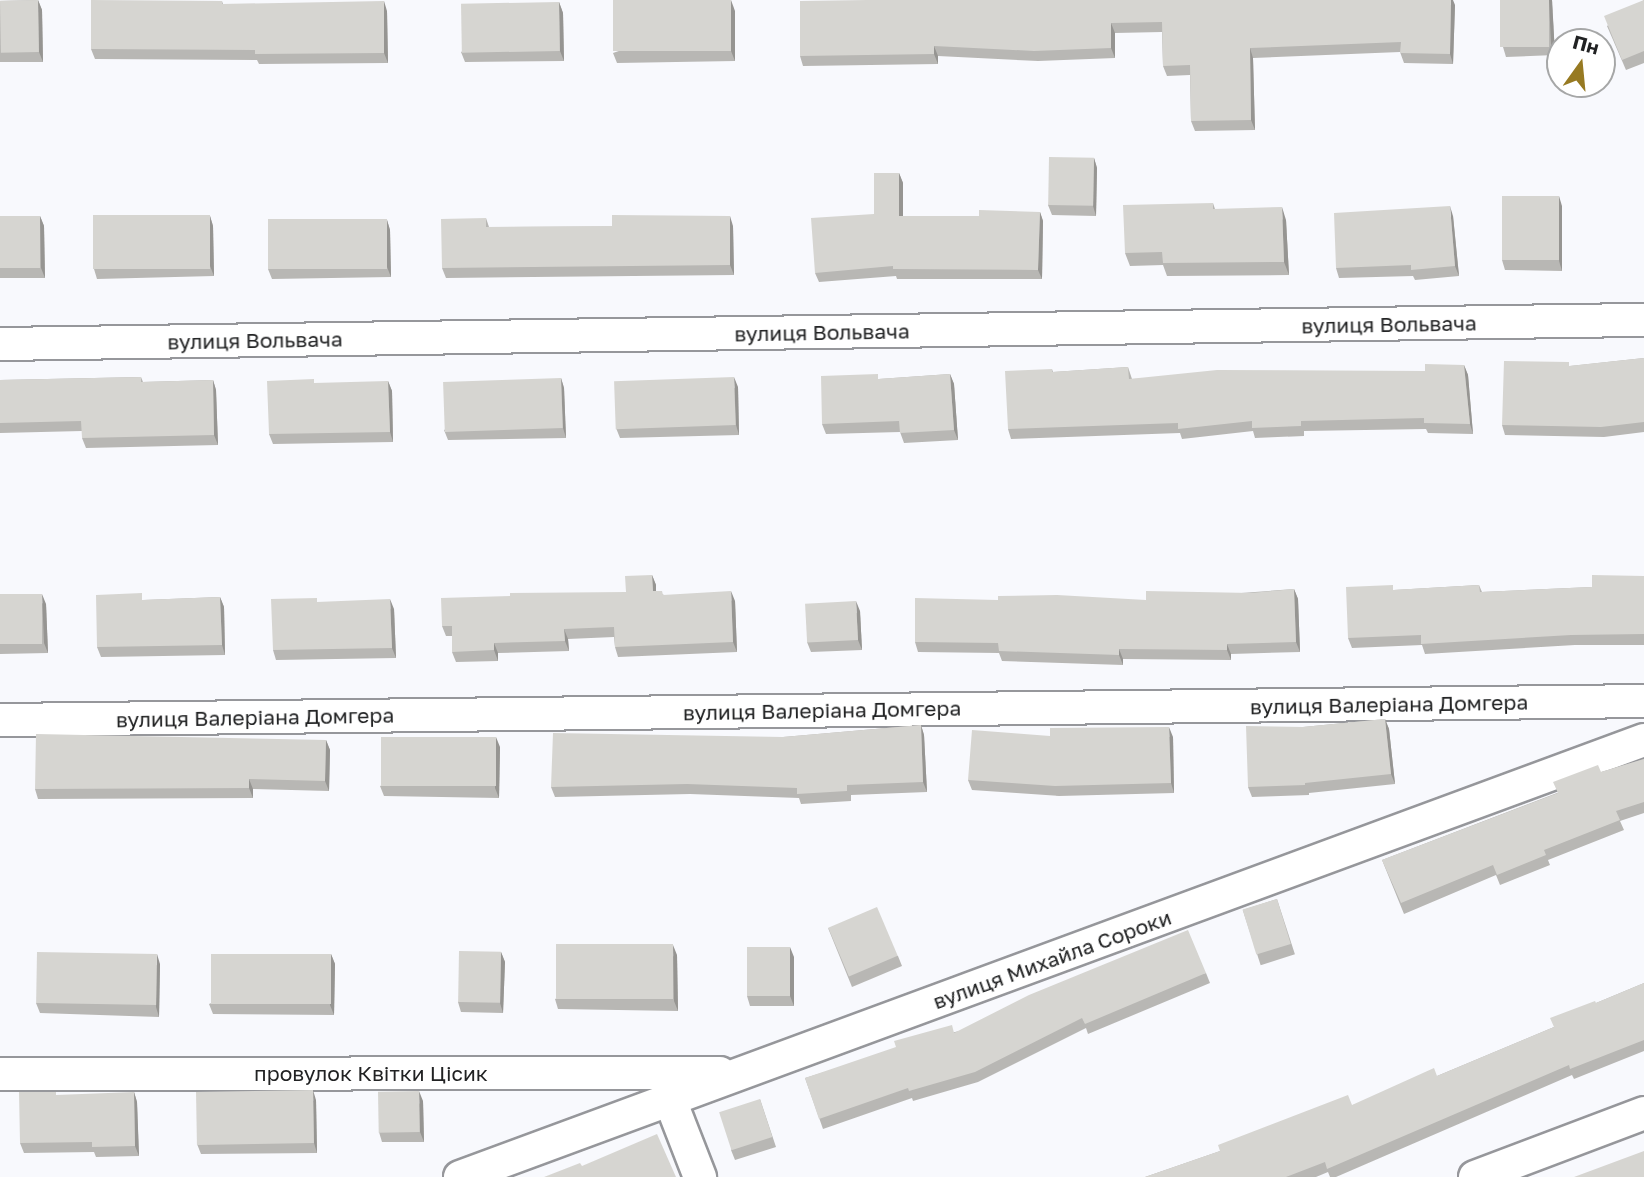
<!DOCTYPE html>
<meta charset="utf-8">
<style>
body{margin:0}
#map{position:relative;width:1644px;height:1177px;overflow:hidden;background:#f8f9fd;font-family:"Golos Text",sans-serif}
div>[style]{position:absolute}
.roads{filter:drop-shadow(2px 0 #96979b) drop-shadow(-2px 0 #96979b) drop-shadow(0 2px #96979b) drop-shadow(0 -2px #96979b)}
.street>*{height:32px;margin:-16px;padding:0 16px;transform-origin:16px;border-radius:16px;background:#fff}
.wall>*{inset:0;background:#b8b7b4;transform-origin:0 0}
.shaded-wall>*{inset:0;background:#969592}
.building>*{inset:0;background:#d6d5d1;transform-origin:0 0}
span{translate:-50% -50%;white-space:nowrap;text-align:center;line-height:1.15;-webkit-text-stroke:5px #fff;paint-order:stroke}
.street-label{font-size:21px;color:#212223}
.north{position:absolute;left:1546px;top:28px;width:70px;height:70px;box-sizing:border-box;background:#fff;border:2px solid #a6a7a7;border-radius:50%;rotate:15deg;font-size:19px;font-weight:700;line-height:28px;text-align:center;color:#212223}
.north::after{content:'';display:block;margin:auto;width:24px;height:32px;background:#977a22;clip-path:polygon(50% 0,100% 100%,50% 72%,0 100%)}
</style>
<div id="map">
<div class="roads">
<div class="street">
<div style="left:0;top:344px;width:1644px;rotate:-0.84deg"></div>
<div style="left:0;top:720px;width:1644px;rotate:-0.66deg"></div>
<div style="left:0;top:1074px;width:720px;rotate:-0.08deg"></div>
<div style="left:670px;top:1100px;width:83px;rotate:68.7deg"></div>
<div style="left:460px;top:1177px;width:1262px;rotate:-20.26deg"></div>
<div style="left:1475px;top:1177px;width:181px;rotate:-20.7deg"></div>
</div>
</div>
<div class="wall">
<div style="clip-path:polygon(38px 0,42px 10px,43px 62px,0 62px,0 1px)"></div>
<div style="clip-path:polygon(1500px 0,1552px 0,1555px 55px,1506px 57px,1503px 47px)"></div>
<div style="clip-path:polygon(1644px 0,1644px 63px,1626px 70px,1607px 26px)"></div>
<div style="clip-path:polygon(222px 1px,223px 4px,387px 11px,388px 63px,259px 64px,257px 60px,95px 59px,91px 49px)"></div>
<div style="clip-path:polygon(800px 1px,1455px 5px,1453px 64px,1404px 63px,1400px 52px,1253px 58px,1255px 130px,1195px 131px,1191px 121px,1190px 75px,1167px 76px,1163px 66px,1162px 32px,1115px 33px,1115px 58px,1038px 61px,938px 56px,938px 64px,803px 66px,800px 56px)"></div>
<div style="clip-path:polygon(559px 2px,563px 13px,564px 61px,465px 62px,461px 52px)"></div>
<div style="clip-path:polygon(735px 11px,735px 61px,617px 63px,613px 53px)"></div>
<div style="clip-path:polygon(1094px 158px,1097px 168px,1096px 216px,1052px 215px,1048px 205px)"></div>
<div style="clip-path:polygon(899px 173px,903px 183px,903px 216px,979px 216px,1040px 212px,1043px 221px,1042px 279px,897px 279px,896px 276px,819px 282px,815px 273px,874px 214px)"></div>
<div style="clip-path:polygon(1213px 203px,1215px 209px,1286px 220px,1289px 275px,1167px 276px,1163px 265px,1130px 266px,1125px 253px)"></div>
<div style="clip-path:polygon(1562px 206px,1562px 271px,1505px 270px,1502px 260px)"></div>
<div style="clip-path:polygon(0 216px,40px 216px,44px 226px,45px 278px,0 278px)"></div>
<div style="clip-path:polygon(210px 216px,213px 226px,214px 276px,97px 279px,94px 269px)"></div>
<div style="clip-path:polygon(1453px 216px,1459px 276px,1415px 280px,1413px 276px,1339px 278px,1336px 268px)"></div>
<div style="clip-path:polygon(486px 218px,489px 227px,733px 226px,734px 275px,446px 278px,442px 268px)"></div>
<div style="clip-path:polygon(387px 220px,390px 230px,391px 277px,272px 279px,268px 269px)"></div>
<div style="clip-path:polygon(1644px 358px,1644px 432px,1604px 437px,1505px 435px,1502px 425px,1570px 366px)"></div>
<div style="clip-path:polygon(1464px 365px,1468px 375px,1473px 434px,1428px 433px,1426px 429px,1304px 431px,1304px 436px,1255px 438px,1253px 431px,1182px 439px,1180px 433px,1011px 439px,1008px 429px,1052px 369px,1053px 372px,1128px 367px,1132px 379px,1425px 371px)"></div>
<div style="clip-path:polygon(950px 374px,954px 384px,958px 440px,904px 443px,900px 432px,826px 434px,822px 424px,879px 379px)"></div>
<div style="clip-path:polygon(141px 377px,143px 382px,213px 380px,216px 390px,218px 445px,86px 448px,82px 438px,82px 431px,0 433px,0 380px)"></div>
<div style="clip-path:polygon(561px 378px,564px 388px,566px 438px,448px 440px,444px 430px)"></div>
<div style="clip-path:polygon(388px 381px,392px 391px,393px 442px,273px 444px,269px 434px)"></div>
<div style="clip-path:polygon(738px 387px,739px 435px,620px 438px,616px 428px)"></div>
<div style="clip-path:polygon(652px 575px,656px 585px,656px 591px,664px 595px,735px 601px,737px 652px,618px 657px,615px 647px,614px 637px,568px 639px,569px 651px,498px 653px,498px 661px,456px 662px,452px 652px,452px 636px,446px 636px,442px 626px,626px 592px)"></div>
<div style="clip-path:polygon(1644px 576px,1644px 645px,1575px 645px,1425px 654px,1422px 645px,1352px 648px,1348px 638px,1394px 590px,1479px 585px,1482px 592px,1592px 587px)"></div>
<div style="clip-path:polygon(1294px 589px,1298px 599px,1300px 652px,1231px 654px,1231px 660px,1123px 659px,1123px 665px,1002px 661px,999px 653px,918px 652px,915px 642px,998px 600px,1146px 600px)"></div>
<div style="clip-path:polygon(0 594px,46px 604px,48px 653px,0 654px)"></div>
<div style="clip-path:polygon(220px 597px,224px 607px,225px 655px,101px 657px,97px 647px,144px 600px)"></div>
<div style="clip-path:polygon(318px 602px,394px 609px,396px 658px,276px 660px,273px 650px)"></div>
<div style="clip-path:polygon(860px 611px,862px 650px,811px 652px,807px 642px)"></div>
<div style="clip-path:polygon(1385px 719px,1389px 729px,1395px 784px,1309px 793px,1309px 795px,1252px 797px,1248px 787px,1303px 727px)"></div>
<div style="clip-path:polygon(921px 725px,924px 735px,927px 792px,851px 795px,851px 801px,801px 804px,799px 798px,690px 794px,555px 797px,551px 787px,783px 737px)"></div>
<div style="clip-path:polygon(1050px 736px,1173px 737px,1174px 793px,1059px 796px,972px 790px,968px 780px)"></div>
<div style="clip-path:polygon(326px 740px,330px 750px,329px 791px,253px 789px,253px 798px,38px 799px,35px 789px)"></div>
<div style="clip-path:polygon(500px 747px,499px 798px,384px 796px,380px 786px)"></div>
<div style="clip-path:polygon(1644px 759px,1644px 813px,1620px 821px,1624px 830px,1548px 860px,1550px 865px,1500px 885px,1496px 875px,1404px 914px,1382px 860px,1557px 793px,1601px 772px)"></div>
<div style="left:1277px;top:899px;width:58px;height:36px;rotate:72deg"></div>
<div style="clip-path:polygon(828px 928px,898px 956px,902px 966px,852px 987px)"></div>
<div style="clip-path:polygon(501px 952px,505px 962px,503px 1013px,461px 1012px,458px 1002px)"></div>
<div style="clip-path:polygon(331px 954px,335px 964px,334px 1015px,213px 1014px,209px 1004px)"></div>
<div style="clip-path:polygon(677px 955px,678px 1011px,558px 1009px,555px 999px)"></div>
<div style="clip-path:polygon(794px 957px,794px 1006px,750px 1006px,747px 996px)"></div>
<div style="clip-path:polygon(160px 964px,159px 1017px,40px 1013px,36px 1003px)"></div>
<div style="clip-path:polygon(1206px 973px,1210px 983px,1088px 1034px,1086px 1028px,978px 1082px,913px 1101px,912px 1098px,823px 1129px,805px 1078px,955px 1032px)"></div>
<div style="clip-path:polygon(1644px 983px,1644px 1051px,1574px 1079px,1572px 1075px,1336px 1177px,1330px 1177px,1328px 1172px,1316px 1177px,1145px 1177px,1437px 1076px,1554px 1027px,1596px 1003px)"></div>
<div style="clip-path:polygon(134px 1092px,137px 1102px,139px 1156px,96px 1157px,94px 1152px,24px 1153px,20px 1143px)"></div>
<div style="clip-path:polygon(760px 1099px,776px 1147px,735px 1160px,731px 1150px)"></div>
<div style="clip-path:polygon(316px 1100px,317px 1153px,201px 1154px,197px 1144px)"></div>
<div style="clip-path:polygon(423px 1101px,424px 1142px,382px 1142px,379px 1132px)"></div>
</div>
<div class="shaded-wall">
<div style="clip-path:polygon(38px 0,42px 10px,43px 62px,39px 52px)"></div>
<div style="clip-path:polygon(731px 0,735px 11px,735px 61px,731px 51px)"></div>
<div style="clip-path:polygon(1451px 0,1453px 0,1455px 5px,1453px 64px,1450px 54px)"></div>
<div style="clip-path:polygon(1549px 0,1552px 0,1555px 55px,1551px 45px)"></div>
<div style="clip-path:polygon(384px 1px,387px 11px,388px 63px,384px 53px)"></div>
<div style="clip-path:polygon(559px 2px,563px 13px,564px 61px,560px 51px)"></div>
<div style="clip-path:polygon(1111px 23px,1115px 33px,1115px 58px,1111px 48px)"></div>
<div style="clip-path:polygon(934px 46px,938px 56px,938px 64px,934px 54px)"></div>
<div style="clip-path:polygon(1250px 48px,1253px 58px,1255px 130px,1251px 120px)"></div>
<div style="clip-path:polygon(1094px 158px,1097px 168px,1096px 216px,1093px 206px)"></div>
<div style="clip-path:polygon(899px 173px,903px 183px,903px 226px,899px 216px)"></div>
<div style="clip-path:polygon(1559px 196px,1562px 206px,1562px 271px,1559px 261px)"></div>
<div style="clip-path:polygon(1450px 206px,1453px 216px,1459px 276px,1455px 266px)"></div>
<div style="clip-path:polygon(1282px 207px,1286px 220px,1289px 275px,1284px 262px)"></div>
<div style="clip-path:polygon(1040px 212px,1043px 221px,1042px 279px,1038px 270px)"></div>
<div style="clip-path:polygon(40px 216px,44px 226px,45px 278px,41px 268px)"></div>
<div style="clip-path:polygon(210px 216px,213px 226px,214px 276px,210px 266px)"></div>
<div style="clip-path:polygon(730px 216px,733px 226px,734px 275px,730px 265px)"></div>
<div style="clip-path:polygon(387px 220px,390px 230px,391px 277px,387px 267px)"></div>
<div style="clip-path:polygon(1464px 365px,1468px 375px,1473px 434px,1470px 424px)"></div>
<div style="clip-path:polygon(950px 374px,954px 384px,958px 440px,954px 430px)"></div>
<div style="clip-path:polygon(734px 377px,738px 387px,739px 435px,736px 425px)"></div>
<div style="clip-path:polygon(561px 378px,564px 388px,566px 438px,563px 428px)"></div>
<div style="clip-path:polygon(213px 380px,216px 390px,218px 445px,214px 435px)"></div>
<div style="clip-path:polygon(388px 381px,392px 391px,393px 442px,390px 432px)"></div>
<div style="clip-path:polygon(652px 575px,656px 585px,656px 601px,653px 591px)"></div>
<div style="clip-path:polygon(1294px 589px,1298px 599px,1300px 652px,1296px 642px)"></div>
<div style="clip-path:polygon(731px 591px,735px 601px,737px 652px,733px 642px)"></div>
<div style="clip-path:polygon(42px 594px,46px 604px,48px 653px,44px 643px)"></div>
<div style="clip-path:polygon(220px 597px,224px 607px,225px 655px,222px 645px)"></div>
<div style="clip-path:polygon(390px 599px,394px 609px,396px 658px,392px 648px)"></div>
<div style="clip-path:polygon(856px 601px,860px 611px,862px 650px,858px 640px)"></div>
<div style="clip-path:polygon(564px 629px,568px 639px,569px 651px,565px 641px)"></div>
<div style="clip-path:polygon(494px 643px,498px 653px,498px 661px,494px 650px)"></div>
<div style="clip-path:polygon(1227px 644px,1231px 654px,1231px 660px,1227px 650px)"></div>
<div style="clip-path:polygon(1119px 649px,1123px 659px,1123px 665px,1119px 655px)"></div>
<div style="clip-path:polygon(1385px 719px,1389px 729px,1395px 784px,1391px 774px)"></div>
<div style="clip-path:polygon(921px 725px,924px 735px,927px 792px,923px 782px)"></div>
<div style="clip-path:polygon(1169px 727px,1173px 737px,1174px 793px,1171px 783px)"></div>
<div style="clip-path:polygon(496px 737px,500px 747px,499px 798px,495px 788px)"></div>
<div style="clip-path:polygon(326px 740px,330px 750px,329px 791px,325px 781px)"></div>
<div style="clip-path:polygon(249px 779px,253px 789px,253px 798px,249px 788px)"></div>
<div style="clip-path:polygon(673px 945px,677px 955px,678px 1011px,674px 1001px)"></div>
<div style="clip-path:polygon(790px 947px,794px 957px,794px 1006px,790px 996px)"></div>
<div style="clip-path:polygon(501px 952px,505px 962px,503px 1013px,500px 1003px)"></div>
<div style="clip-path:polygon(157px 954px,160px 964px,159px 1017px,156px 1007px)"></div>
<div style="clip-path:polygon(331px 954px,335px 964px,334px 1015px,330px 1005px)"></div>
<div style="clip-path:polygon(313px 1090px,316px 1100px,317px 1153px,314px 1143px)"></div>
<div style="clip-path:polygon(419px 1091px,423px 1101px,424px 1142px,420px 1132px)"></div>
<div style="clip-path:polygon(134px 1092px,137px 1102px,139px 1156px,135px 1146px)"></div>
</div>
<div class="building">
<div style="left:38px;top:0;width:52px;height:38px;rotate:89deg"></div>
<div style="clip-path:polygon(91px 0,222px 1px,222px 4px,384px 1px,384px 53px,255px 54px,255px 50px,91px 49px)"></div>
<div style="left:731px;top:0;width:51px;height:118px;rotate:90deg"></div>
<div style="clip-path:polygon(867px 0,1451px 0,1450px 54px,1400px 53px,1401px 42px,1250px 48px,1251px 120px,1191px 121px,1190px 65px,1163px 66px,1162px 22px,1111px 23px,1111px 48px,1034px 51px,934px 46px,934px 54px,800px 56px,800px 1px)"></div>
<div style="left:1500px;top:0;width:49px;height:47px"></div>
<div style="clip-path:polygon(1644px 0,1644px 51px,1622px 60px,1604px 16px)"></div>
<div style="left:559px;top:2px;width:49px;height:98px;rotate:89deg"></div>
<div style="left:1049px;top:157px;width:45px;height:48px;rotate:1deg"></div>
<div style="clip-path:polygon(874px 173px,899px 173px,899px 216px,979px 216px,979px 210px,1040px 212px,1038px 270px,893px 269px,893px 266px,815px 273px,811px 218px,874px 214px)"></div>
<div style="left:1502px;top:196px;width:57px;height:64px"></div>
<div style="clip-path:polygon(1213px 203px,1213px 209px,1282px 207px,1284px 262px,1163px 263px,1162px 252px,1125px 253px,1123px 205px)"></div>
<div style="clip-path:polygon(1450px 206px,1455px 266px,1411px 270px,1411px 265px,1336px 268px,1334px 213px)"></div>
<div style="left:93px;top:215px;width:117px;height:54px"></div>
<div style="clip-path:polygon(612px 215px,730px 216px,730px 265px,442px 268px,441px 219px,486px 218px,486px 227px,612px 226px)"></div>
<div style="left:0;top:216px;width:40px;height:52px"></div>
<div style="left:268px;top:219px;width:119px;height:50px"></div>
<div style="clip-path:polygon(1644px 358px,1644px 422px,1601px 427px,1502px 425px,1504px 361px,1569px 362px,1569px 366px)"></div>
<div style="clip-path:polygon(1425px 364px,1464px 365px,1470px 424px,1424px 423px,1424px 418px,1301px 421px,1301px 426px,1252px 428px,1252px 421px,1178px 429px,1178px 423px,1008px 429px,1005px 371px,1052px 369px,1052px 372px,1128px 367px,1129px 379px,1217px 370px,1425px 371px)"></div>
<div style="clip-path:polygon(878px 374px,878px 379px,950px 374px,954px 430px,900px 433px,899px 421px,822px 424px,821px 376px)"></div>
<div style="clip-path:polygon(141px 377px,141px 382px,213px 380px,214px 435px,82px 438px,81px 421px,0 423px,0 380px)"></div>
<div style="left:734px;top:377px;width:48px;height:120px;rotate:88deg"></div>
<div style="left:561px;top:378px;width:50px;height:118px;rotate:88deg"></div>
<div style="clip-path:polygon(314px 379px,314px 383px,388px 381px,390px 432px,269px 434px,267px 381px)"></div>
<div style="clip-path:polygon(652px 575px,653px 591px,662px 591px,663px 595px,731px 591px,733px 642px,615px 647px,614px 627px,564px 629px,565px 641px,494px 643px,494px 650px,452px 652px,452px 626px,442px 626px,441px 598px,510px 596px,510px 593px,626px 592px,625px 576px)"></div>
<div style="clip-path:polygon(1592px 575px,1644px 576px,1644px 634px,1571px 635px,1421px 644px,1421px 635px,1348px 638px,1346px 587px,1393px 585px,1393px 590px,1479px 585px,1480px 592px,1592px 587px)"></div>
<div style="clip-path:polygon(1294px 589px,1296px 642px,1227px 644px,1227px 650px,1119px 649px,1119px 655px,999px 651px,998px 643px,915px 642px,915px 598px,998px 600px,998px 596px,1057px 595px,1146px 600px,1146px 591px,1251px 593px)"></div>
<div style="clip-path:polygon(142px 593px,142px 600px,220px 597px,222px 645px,97px 647px,96px 595px)"></div>
<div style="left:0;top:594px;width:42px;height:50px"></div>
<div style="clip-path:polygon(317px 598px,317px 602px,390px 599px,392px 648px,273px 650px,271px 599px)"></div>
<div style="left:856px;top:601px;width:39px;height:51px;rotate:87deg"></div>
<div style="clip-path:polygon(1385px 719px,1391px 774px,1305px 783px,1305px 785px,1248px 787px,1246px 726px,1303px 727px)"></div>
<div style="clip-path:polygon(921px 725px,923px 782px,847px 785px,847px 791px,797px 794px,797px 788px,687px 784px,551px 787px,553px 733px,783px 737px)"></div>
<div style="clip-path:polygon(1169px 727px,1171px 783px,1055px 786px,968px 780px,972px 730px,1050px 736px,1050px 728px)"></div>
<div style="clip-path:polygon(36px 734px,326px 740px,325px 781px,249px 779px,249px 788px,35px 789px)"></div>
<div style="left:381px;top:737px;width:115px;height:49px"></div>
<div style="clip-path:polygon(1644px 759px,1644px 802px,1616px 811px,1620px 820px,1544px 850px,1546px 855px,1497px 875px,1493px 865px,1401px 903px,1382px 860px,1558px 793px,1553px 782px,1598px 765px,1601px 772px)"></div>
<div style="left:1277px;top:899px;width:47px;height:36px;rotate:73deg"></div>
<div style="left:877px;top:907px;width:53px;height:53px;rotate:67deg"></div>
<div style="clip-path:polygon(1188px 930px,1206px 973px,1085px 1024px,1082px 1018px,975px 1072px,909px 1091px,908px 1088px,819px 1119px,805px 1078px,896px 1047px,894px 1041px,952px 1025px,954px 1033px,1029px 995px)"></div>
<div style="left:556px;top:944px;width:117px;height:55px"></div>
<div style="left:747px;top:947px;width:43px;height:49px"></div>
<div style="left:459px;top:951px;width:42px;height:51px;rotate:1deg"></div>
<div style="left:37px;top:952px;width:120px;height:51px;rotate:1deg"></div>
<div style="left:211px;top:954px;width:120px;height:50px"></div>
<div style="clip-path:polygon(1644px 983px,1644px 1040px,1570px 1069px,1569px 1065px,1327px 1169px,1325px 1162px,1286px 1177px,1145px 1177px,1220px 1151px,1218px 1145px,1348px 1095px,1352px 1105px,1434px 1068px,1437px 1076px,1554px 1027px,1550px 1018px,1595px 1001px,1596px 1003px)"></div>
<div style="left:313px;top:1090px;width:53px;height:117px;rotate:89deg"></div>
<div style="left:419px;top:1091px;width:41px;height:41px;rotate:89deg"></div>
<div style="clip-path:polygon(19px 1092px,56px 1092px,56px 1095px,134px 1092px,135px 1146px,92px 1147px,92px 1142px,20px 1143px)"></div>
<div style="left:760px;top:1099px;width:40px;height:43px;rotate:72deg"></div>
<div style="clip-path:polygon(657px 1134px,676px 1177px,544px 1177px,580px 1163px,582px 1166px)"></div>
<div style="clip-path:polygon(1644px 1151px,1644px 1177px,1574px 1177px)"></div>
</div>
<div class="street-label">
<span style="left:1389px;top:324px;rotate:-1deg">вулиця Вольвача</span>
<span style="left:822px;top:332px;rotate:-1deg">вулиця Вольвача</span>
<span style="left:255px;top:340px;rotate:-1deg">вулиця Вольвача</span>
<span style="left:1389px;top:704px;rotate:-1deg">вулиця Валеріана Домгера</span>
<span style="left:822px;top:710px;rotate:-1deg">вулиця Валеріана Домгера</span>
<span style="left:255px;top:717px;rotate:-1deg">вулиця Валеріана Домгера</span>
<span style="left:1052px;top:959px;rotate:-20deg">вулиця Михайла Сороки</span>
<span style="left:371px;top:1073px">провулок Квітки Цісик</span>
</div>
<div class="north">Пн</div>
</div>
